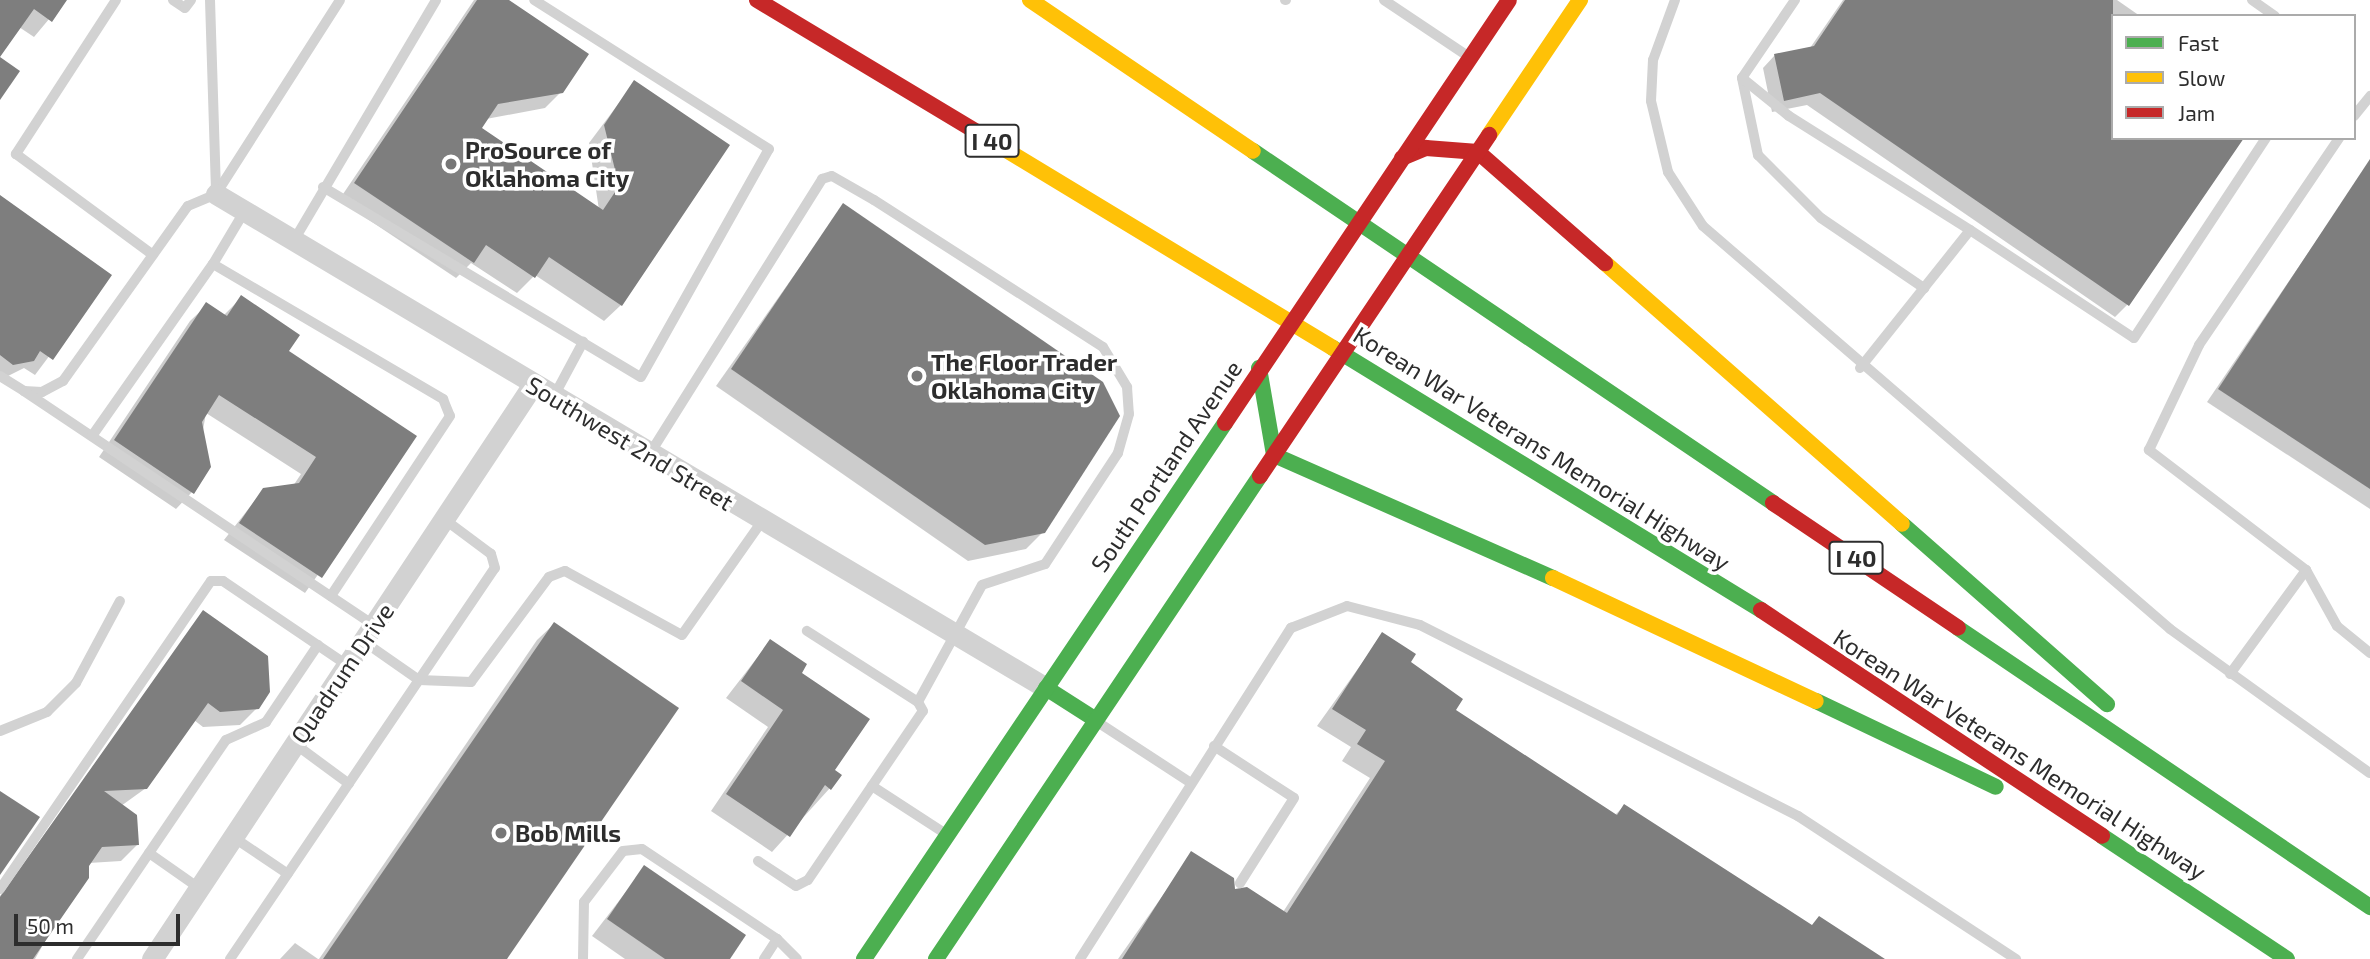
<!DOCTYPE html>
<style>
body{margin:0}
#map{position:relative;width:2370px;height:959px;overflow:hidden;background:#fff;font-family:"Exo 2",sans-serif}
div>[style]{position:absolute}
.shadow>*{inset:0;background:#0003}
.building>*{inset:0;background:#7e7e7e}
.lane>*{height:10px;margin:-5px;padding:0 5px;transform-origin:5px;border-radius:5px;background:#d2d2d2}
.street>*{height:21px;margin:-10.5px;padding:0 10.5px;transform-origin:10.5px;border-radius:10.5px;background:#d2d2d2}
.fast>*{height:16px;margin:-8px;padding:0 8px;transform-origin:8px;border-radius:8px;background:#4caf50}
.slow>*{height:16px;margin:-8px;padding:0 8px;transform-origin:8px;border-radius:8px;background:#ffc107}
.jam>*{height:16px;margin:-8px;padding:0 8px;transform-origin:8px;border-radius:8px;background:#c62828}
.dots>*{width:19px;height:19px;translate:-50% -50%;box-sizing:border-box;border:4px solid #fff;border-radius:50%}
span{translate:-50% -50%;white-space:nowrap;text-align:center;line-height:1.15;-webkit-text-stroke:7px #fff;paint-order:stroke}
.shield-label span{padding:2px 5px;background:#fff;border:2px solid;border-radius:5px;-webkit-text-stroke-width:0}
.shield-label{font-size:23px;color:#2d2d2d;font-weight:700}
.poi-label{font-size:24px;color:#2d2d2d;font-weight:700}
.left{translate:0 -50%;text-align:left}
.street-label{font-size:24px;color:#2d2d2d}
.legend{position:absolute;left:2111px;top:14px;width:245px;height:126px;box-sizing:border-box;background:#fff;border:2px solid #ababab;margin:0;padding:9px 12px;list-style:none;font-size:21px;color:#2d2d2d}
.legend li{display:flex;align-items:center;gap:14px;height:35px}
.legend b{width:35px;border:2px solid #ababab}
.scale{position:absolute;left:14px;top:914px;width:166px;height:32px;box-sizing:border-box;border:4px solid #2d2d2d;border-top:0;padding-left:9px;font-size:21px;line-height:24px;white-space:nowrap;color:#2d2d2d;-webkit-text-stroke:5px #fff;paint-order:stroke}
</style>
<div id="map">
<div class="shadow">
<div style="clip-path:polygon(0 0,65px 0,34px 37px,19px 27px,0 54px)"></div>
<div style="clip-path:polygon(474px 0,506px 0,562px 91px,545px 108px,486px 119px,479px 129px,599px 210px,589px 143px,634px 83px,621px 305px,604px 321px,535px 275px,517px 293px,471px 263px,456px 278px,339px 200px)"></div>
<div style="clip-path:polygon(1843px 0,2117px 0,2140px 16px,2113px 16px,2113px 138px,2127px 305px,2115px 317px,1807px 105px,1772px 112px,1763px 68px,1775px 55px,1810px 48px)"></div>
<div style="clip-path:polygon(2363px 172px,2370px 177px,2370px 509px,2207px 402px)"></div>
<div style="clip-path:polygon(0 197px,110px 275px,35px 375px,24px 368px,0 380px)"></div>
<div style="clip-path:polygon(843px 206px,1043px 532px,1026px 549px,968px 561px,716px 386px)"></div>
<div style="clip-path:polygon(241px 298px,287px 352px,415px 437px,305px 593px,224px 540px,264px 489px,293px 486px,301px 474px,206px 413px,192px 492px,176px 509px,99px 457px,190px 321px,207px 305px,223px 316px)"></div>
<div style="clip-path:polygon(203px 613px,257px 708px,240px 725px,203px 727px,194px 720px,146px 788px,121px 806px,138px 844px,121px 861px,89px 863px,35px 959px,0 959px,0 896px)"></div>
<div style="clip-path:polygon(554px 624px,505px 959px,319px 959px,537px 640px)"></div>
<div style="clip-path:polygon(1382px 635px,1453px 711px,1615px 815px,1624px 806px,1811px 926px,1882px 959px,1118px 959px,1192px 854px,1234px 891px,1283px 912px,1370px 778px,1342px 761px,1351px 747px,1317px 726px)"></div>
<div style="clip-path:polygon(770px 641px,799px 673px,833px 771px,830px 788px,772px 852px,711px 811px,768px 727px,726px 698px)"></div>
<div style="clip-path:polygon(645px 867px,727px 959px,625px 959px,592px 936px)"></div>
<div style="clip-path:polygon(295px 943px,318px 959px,280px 959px)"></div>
</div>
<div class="building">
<div style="clip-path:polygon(0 0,67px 0,52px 22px,34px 9px,0 57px)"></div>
<div style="clip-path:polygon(477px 0,509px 0,589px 54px,563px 93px,498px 104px,482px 128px,603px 210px,619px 186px,604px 125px,634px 80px,730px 145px,622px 306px,549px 257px,535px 278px,486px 245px,474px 263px,354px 183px)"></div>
<div style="clip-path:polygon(1845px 0,2113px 0,2113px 138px,2244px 138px,2129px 306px,1820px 93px,1784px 101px,1774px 54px,1814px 46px)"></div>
<div style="clip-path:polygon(0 57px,20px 71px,0 100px)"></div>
<div style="clip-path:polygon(2370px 159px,2370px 489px,2218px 389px)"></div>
<div style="clip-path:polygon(0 195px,112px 275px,53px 360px,40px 351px,34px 361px,13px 365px,0 355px)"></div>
<div style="clip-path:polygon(843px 203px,1103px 382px,1120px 416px,1045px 533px,985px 545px,731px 369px)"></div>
<div style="clip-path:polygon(241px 295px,300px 335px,289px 351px,417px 436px,322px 578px,239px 523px,263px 488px,299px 483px,316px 457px,219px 395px,202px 422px,211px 467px,194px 494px,114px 440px,206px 302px,227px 316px)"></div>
<div style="clip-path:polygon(203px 610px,268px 656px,270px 692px,259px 709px,220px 712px,208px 703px,147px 789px,104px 791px,137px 815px,139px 845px,102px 847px,89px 866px,89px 878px,33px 959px,0 959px,0 897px)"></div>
<div style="clip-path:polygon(554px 622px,679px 708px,507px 959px,323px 959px)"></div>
<div style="clip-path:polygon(1382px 632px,1416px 654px,1411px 662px,1463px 699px,1456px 710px,1617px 815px,1624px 804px,1812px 925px,1819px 916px,1885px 959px,1122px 959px,1191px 851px,1234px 878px,1235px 889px,1247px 887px,1287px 913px,1385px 761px,1357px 744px,1366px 730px,1332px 709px)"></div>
<div style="clip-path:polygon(770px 639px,807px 664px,802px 673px,870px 719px,835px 770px,842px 775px,831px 790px,825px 785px,790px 837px,726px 794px,783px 710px,741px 681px)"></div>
<div style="clip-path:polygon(0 791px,40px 817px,0 875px)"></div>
<div style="clip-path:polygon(644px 865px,746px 935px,730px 959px,665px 959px,607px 919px)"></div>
</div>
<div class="lane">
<div style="left:116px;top:0;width:184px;rotate:123deg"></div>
<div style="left:16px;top:154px;width:170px;rotate:36.4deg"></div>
<div style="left:173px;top:0;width:14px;rotate:34deg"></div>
<div style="left:185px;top:8px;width:10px;rotate:-53deg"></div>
<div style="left:210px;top:0;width:194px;rotate:88.2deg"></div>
<div style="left:1285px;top:0;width:1px"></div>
<div style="left:1384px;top:0;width:102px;rotate:33.8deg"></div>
<div style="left:1675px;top:0;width:64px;rotate:110.1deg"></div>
<div style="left:1653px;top:60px;width:41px;rotate:92.8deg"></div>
<div style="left:1651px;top:101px;width:73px;rotate:76.5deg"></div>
<div style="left:1668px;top:172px;width:64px;rotate:57.1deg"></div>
<div style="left:1703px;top:226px;width:617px;rotate:40.79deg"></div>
<div style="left:2170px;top:629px;width:246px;rotate:35.8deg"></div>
<div style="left:1795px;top:0;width:94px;rotate:124.2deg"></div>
<div style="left:1742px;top:78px;width:79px;rotate:78.3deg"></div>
<div style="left:1758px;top:155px;width:89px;rotate:45deg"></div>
<div style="left:1821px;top:218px;width:125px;rotate:34.2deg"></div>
<div style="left:2252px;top:0;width:28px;rotate:35deg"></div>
<div style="left:1742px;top:78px;width:60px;rotate:39deg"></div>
<div style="left:1789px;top:116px;width:214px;rotate:32.2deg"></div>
<div style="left:2354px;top:116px;width:26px;rotate:-51deg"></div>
<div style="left:323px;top:187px;width:370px;rotate:30.9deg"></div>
<div style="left:641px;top:377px;width:261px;rotate:-60.7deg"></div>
<div style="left:769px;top:149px;width:278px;rotate:-147.6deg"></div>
<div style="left:293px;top:242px;width:281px;rotate:-59.4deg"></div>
<div style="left:213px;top:264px;width:61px;rotate:-59.2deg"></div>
<div style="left:1860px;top:368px;width:176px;rotate:-51.4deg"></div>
<div style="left:1970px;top:230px;width:196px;rotate:33.4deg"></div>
<div style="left:2134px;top:338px;width:240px;rotate:-56.6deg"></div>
<div style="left:0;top:376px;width:28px;rotate:32deg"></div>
<div style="left:24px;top:391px;width:18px;rotate:3deg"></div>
<div style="left:42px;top:392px;width:24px;rotate:-28deg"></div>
<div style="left:63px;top:381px;width:215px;rotate:-54.5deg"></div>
<div style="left:188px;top:206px;width:30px;rotate:-23deg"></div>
<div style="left:216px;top:194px;width:230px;rotate:-57.4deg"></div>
<div style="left:24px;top:391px;width:421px;rotate:33.8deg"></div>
<div style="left:553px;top:398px;width:64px;rotate:-61.8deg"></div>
<div style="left:92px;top:436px;width:210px;rotate:-54.9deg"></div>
<div style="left:213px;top:264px;width:267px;rotate:30.4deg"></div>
<div style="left:443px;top:399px;width:18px;rotate:68deg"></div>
<div style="left:450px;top:416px;width:216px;rotate:123.5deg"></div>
<div style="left:649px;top:455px;width:326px;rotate:-57.9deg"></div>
<div style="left:822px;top:179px;width:10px;rotate:-17deg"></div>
<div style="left:832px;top:176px;width:48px;rotate:29.7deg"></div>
<div style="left:874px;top:200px;width:272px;rotate:32.7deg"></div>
<div style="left:1103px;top:347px;width:47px;rotate:59deg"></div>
<div style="left:1127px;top:387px;width:27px;rotate:86deg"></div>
<div style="left:1129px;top:414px;width:41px;rotate:105.8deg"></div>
<div style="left:1118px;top:453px;width:133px;rotate:123.3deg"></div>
<div style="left:1045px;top:564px;width:66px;rotate:161.6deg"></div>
<div style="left:982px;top:585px;width:133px;rotate:118.7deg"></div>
<div style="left:2306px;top:570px;width:64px;rotate:61deg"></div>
<div style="left:2337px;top:626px;width:43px;rotate:39.3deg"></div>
<div style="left:363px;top:641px;width:68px;rotate:34.9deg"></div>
<div style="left:419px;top:680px;width:52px;rotate:2.2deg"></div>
<div style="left:471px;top:682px;width:131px;rotate:-53.4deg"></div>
<div style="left:549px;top:577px;width:17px;rotate:-21deg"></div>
<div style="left:565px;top:571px;width:133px;rotate:28.7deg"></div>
<div style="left:682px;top:635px;width:139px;rotate:-54.9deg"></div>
<div style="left:2230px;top:674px;width:129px;rotate:-53.8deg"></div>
<div style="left:2306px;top:570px;width:198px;rotate:-142.6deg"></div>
<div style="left:2149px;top:450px;width:116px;rotate:-64.5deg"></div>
<div style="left:2199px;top:345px;width:250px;rotate:-55.9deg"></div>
<div style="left:1099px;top:723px;width:110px;rotate:33.1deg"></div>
<div style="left:0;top:731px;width:51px;rotate:-22deg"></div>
<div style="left:47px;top:712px;width:41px;rotate:-45deg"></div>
<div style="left:76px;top:683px;width:93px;rotate:-61.8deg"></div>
<div style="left:295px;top:744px;width:67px;rotate:36.5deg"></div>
<div style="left:1214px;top:746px;width:95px;rotate:33deg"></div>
<div style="left:1294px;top:798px;width:101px;rotate:122.4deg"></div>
<div style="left:872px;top:786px;width:88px;rotate:33deg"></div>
<div style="left:233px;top:837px;width:66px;rotate:33.9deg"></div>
<div style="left:149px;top:853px;width:61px;rotate:35deg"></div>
<div style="left:758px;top:861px;width:45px;rotate:33.3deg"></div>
<div style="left:796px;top:886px;width:13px;rotate:-27deg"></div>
<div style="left:808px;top:880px;width:204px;rotate:-55.8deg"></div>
<div style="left:923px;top:711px;width:10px;rotate:-119deg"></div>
<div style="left:918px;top:702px;width:132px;rotate:-147.4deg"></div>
<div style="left:0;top:889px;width:373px;rotate:-55.6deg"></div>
<div style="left:211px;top:581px;width:12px"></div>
<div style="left:223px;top:581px;width:150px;rotate:34.1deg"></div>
<div style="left:77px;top:959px;width:265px;rotate:-55.8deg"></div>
<div style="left:226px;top:740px;width:44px;rotate:-24.2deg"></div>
<div style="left:266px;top:722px;width:93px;rotate:-56deg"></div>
<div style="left:230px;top:959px;width:472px;rotate:-55.9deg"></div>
<div style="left:495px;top:568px;width:15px;rotate:-106deg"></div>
<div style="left:491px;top:554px;width:59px;rotate:-143.3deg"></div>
<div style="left:583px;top:959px;width:57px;rotate:-89deg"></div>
<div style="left:584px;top:902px;width:64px;rotate:-52.6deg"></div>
<div style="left:623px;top:851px;width:19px;rotate:-6deg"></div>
<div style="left:642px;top:849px;width:162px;rotate:33.7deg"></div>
<div style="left:777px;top:939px;width:28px;rotate:45deg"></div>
<div style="left:764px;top:959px;width:24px;rotate:-57deg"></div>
<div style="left:1080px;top:959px;width:393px;rotate:-57.5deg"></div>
<div style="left:1291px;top:628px;width:60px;rotate:-21.4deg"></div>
<div style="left:1347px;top:606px;width:75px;rotate:14.6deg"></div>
<div style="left:1420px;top:625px;width:424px;rotate:26.8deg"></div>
<div style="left:1798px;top:816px;width:261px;rotate:33.3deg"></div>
</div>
<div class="street">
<div style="left:216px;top:194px;width:966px;rotate:30.76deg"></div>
<div style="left:152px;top:959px;width:688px;rotate:-56.45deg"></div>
</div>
<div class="fast">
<div style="left:1253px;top:151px;width:628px;rotate:34.09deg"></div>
<div style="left:1333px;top:348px;width:502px;rotate:31.47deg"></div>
<div style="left:1259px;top:368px;width:88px;rotate:80.2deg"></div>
<div style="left:1274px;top:455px;width:305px;rotate:23.8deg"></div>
<div style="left:1902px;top:524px;width:273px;rotate:41.3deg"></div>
<div style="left:1958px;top:628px;width:498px;rotate:34.1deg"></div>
<div style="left:1046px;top:688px;width:59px;rotate:32.6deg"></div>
<div style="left:1816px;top:701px;width:199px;rotate:25.5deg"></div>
<div style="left:2102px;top:836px;width:222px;rotate:33.6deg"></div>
<div style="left:864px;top:959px;width:646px;rotate:-56.04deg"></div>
<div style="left:936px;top:959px;width:582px;rotate:-56.15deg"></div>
</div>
<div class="slow">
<div style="left:1030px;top:0;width:269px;rotate:34.1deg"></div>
<div style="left:1489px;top:135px;width:163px;rotate:-56deg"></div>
<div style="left:983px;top:136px;width:409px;rotate:31.2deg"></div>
<div style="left:1605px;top:263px;width:395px;rotate:41.3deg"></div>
<div style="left:1553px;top:578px;width:290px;rotate:25.1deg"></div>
</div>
<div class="jam">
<div style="left:757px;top:0;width:264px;rotate:31deg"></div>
<div style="left:1402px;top:158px;width:26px;rotate:-23deg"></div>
<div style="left:1426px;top:148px;width:52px;rotate:4.4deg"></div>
<div style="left:1478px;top:152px;width:169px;rotate:41.2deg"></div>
<div style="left:1225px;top:423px;width:509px;rotate:-56.12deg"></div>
<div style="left:1260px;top:476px;width:411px;rotate:-56.1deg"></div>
<div style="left:1773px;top:503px;width:223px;rotate:34deg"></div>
<div style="left:1761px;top:610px;width:409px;rotate:33.5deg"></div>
</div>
<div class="dots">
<div style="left:451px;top:164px;background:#767676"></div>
<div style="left:917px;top:376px;background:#767676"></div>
<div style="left:501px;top:833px;background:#767676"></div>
</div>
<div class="shield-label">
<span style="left:992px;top:141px">I 40</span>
<span style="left:1856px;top:558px">I 40</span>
</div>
<div class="poi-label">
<span class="left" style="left:465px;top:164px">ProSource of<br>Oklahoma City</span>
<span class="left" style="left:931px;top:376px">The Floor Trader<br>Oklahoma City</span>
<span class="left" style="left:515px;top:833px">Bob Mills</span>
</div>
<div class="street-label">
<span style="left:630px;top:443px;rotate:31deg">Southwest 2nd Street</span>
<span style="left:1542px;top:448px;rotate:32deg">Korean War Veterans Memorial Highway</span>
<span style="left:1166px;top:466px;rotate:-56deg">South Portland Avenue</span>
<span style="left:342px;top:673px;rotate:-56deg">Quadrum Drive</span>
<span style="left:2020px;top:754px;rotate:33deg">Korean War Veterans Memorial Highway</span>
</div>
<ul class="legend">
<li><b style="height:9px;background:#4caf50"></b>Fast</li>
<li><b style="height:9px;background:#ffc107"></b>Slow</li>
<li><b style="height:9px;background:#c62828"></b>Jam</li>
</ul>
<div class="scale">50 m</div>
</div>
